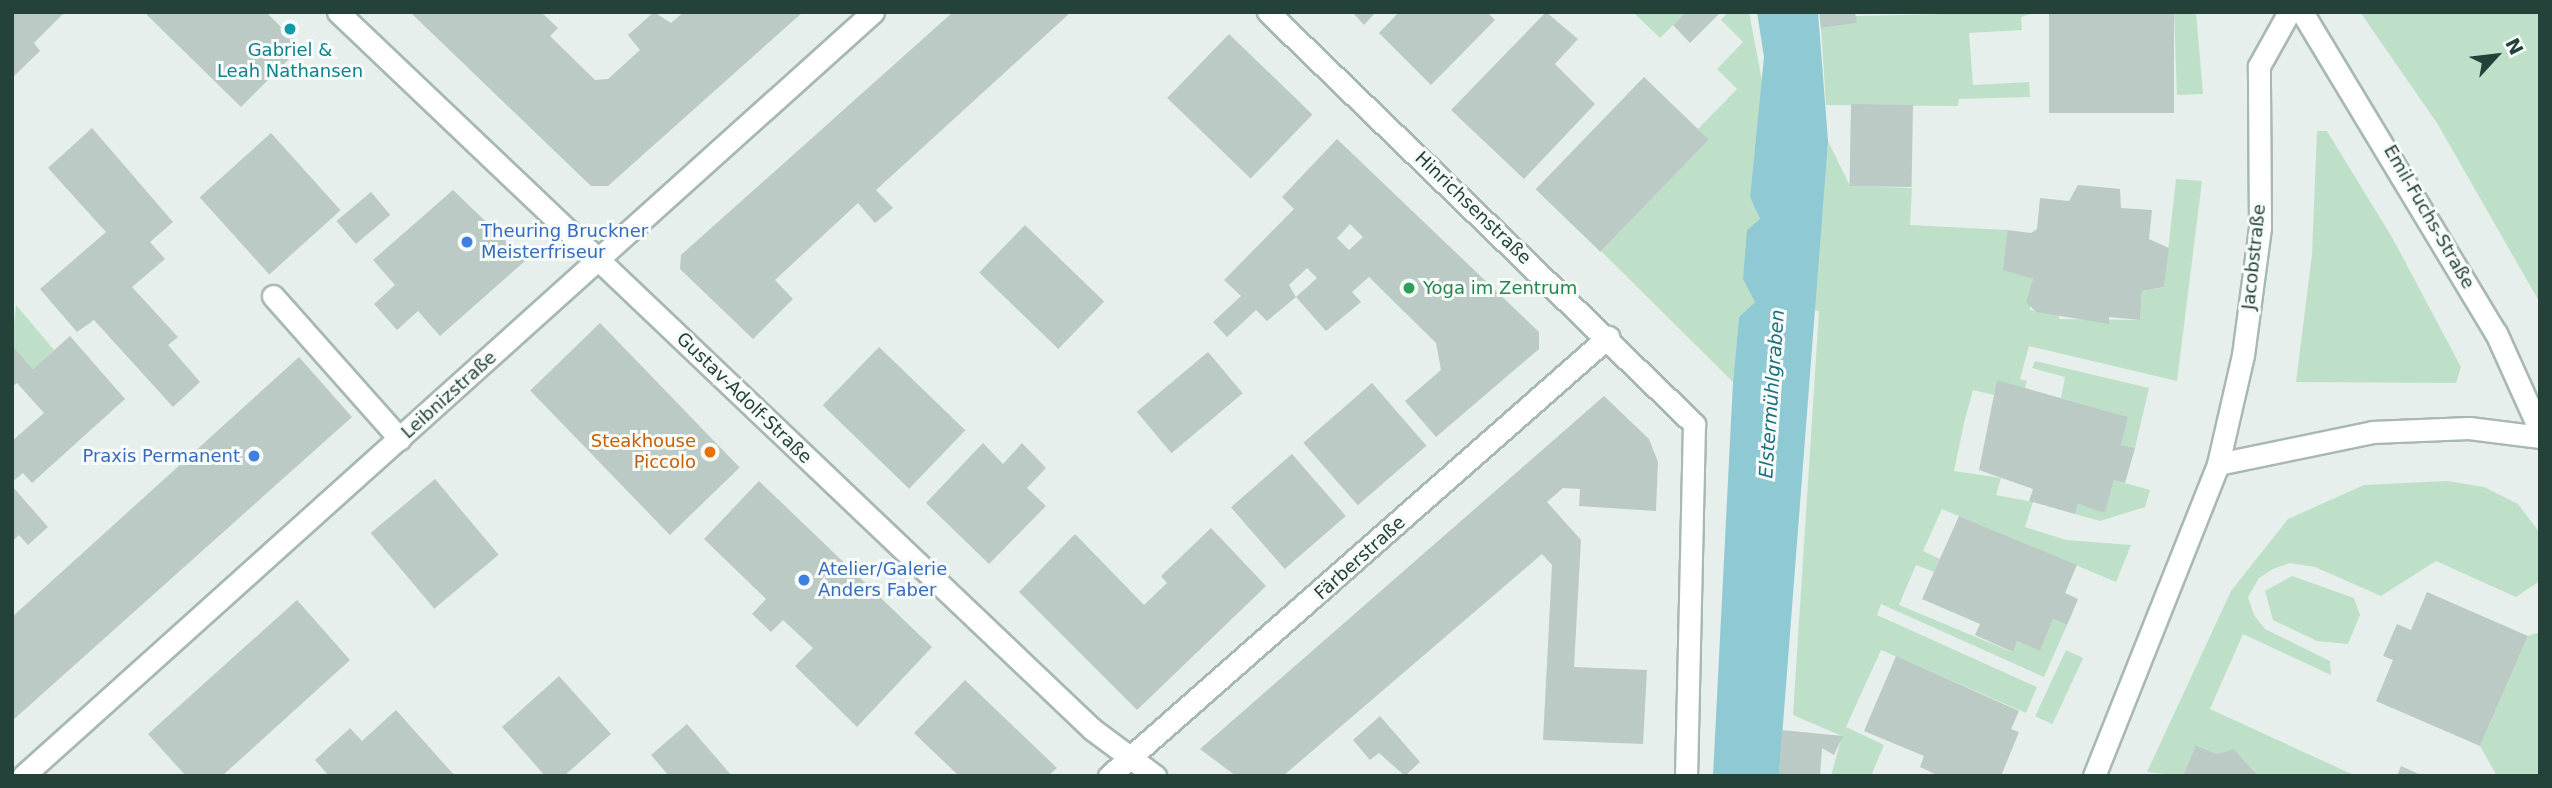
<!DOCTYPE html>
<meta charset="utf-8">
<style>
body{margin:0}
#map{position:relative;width:2552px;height:788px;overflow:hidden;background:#e6efeb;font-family:"DejaVu Sans",sans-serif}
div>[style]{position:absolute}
.green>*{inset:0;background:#bfe0c8;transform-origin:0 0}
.water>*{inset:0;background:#8ec9d4}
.building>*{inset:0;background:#bbcac4;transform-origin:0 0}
.roads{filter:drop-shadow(2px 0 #a8b8b2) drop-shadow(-2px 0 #a8b8b2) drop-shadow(0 2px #a8b8b2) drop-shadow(0 -2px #a8b8b2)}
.service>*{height:21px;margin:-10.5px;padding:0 10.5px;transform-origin:10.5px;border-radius:10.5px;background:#fff}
.minor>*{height:21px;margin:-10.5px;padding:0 10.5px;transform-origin:10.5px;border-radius:10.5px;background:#fff}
.secondary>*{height:21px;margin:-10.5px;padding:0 10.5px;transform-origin:10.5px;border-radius:10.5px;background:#fff}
.dots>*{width:19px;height:19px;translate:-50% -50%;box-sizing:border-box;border:4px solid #f7fbf9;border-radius:50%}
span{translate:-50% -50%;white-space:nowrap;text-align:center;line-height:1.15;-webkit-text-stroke:6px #f7fbf9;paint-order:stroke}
.culture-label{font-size:18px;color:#0d838f}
.street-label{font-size:18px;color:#24423a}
.shop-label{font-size:18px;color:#366cbe}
.left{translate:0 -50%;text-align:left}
.right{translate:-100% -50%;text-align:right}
.leisure-label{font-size:18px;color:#27864d}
.food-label{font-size:18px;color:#c56008}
.water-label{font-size:19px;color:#1c6f80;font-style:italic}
.frame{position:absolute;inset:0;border:14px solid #24423a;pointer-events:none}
.north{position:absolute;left:2461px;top:21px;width:70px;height:70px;-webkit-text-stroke:5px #f7fbf9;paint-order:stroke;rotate:63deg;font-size:19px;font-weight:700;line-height:28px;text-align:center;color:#24423a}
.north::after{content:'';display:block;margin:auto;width:24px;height:32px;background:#24423a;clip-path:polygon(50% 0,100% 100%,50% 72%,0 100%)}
</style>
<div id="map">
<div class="green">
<div style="clip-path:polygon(1633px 12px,1686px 12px,1660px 38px)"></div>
<div style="clip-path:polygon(1728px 12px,1749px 12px,1762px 81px,1750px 196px,1760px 219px,1747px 283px,1755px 302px,1739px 317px,1733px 382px,1601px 251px,1708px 140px,1698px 129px,1737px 89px,1717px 69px,1743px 42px,1721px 20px)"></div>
<div style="clip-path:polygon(2037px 12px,2021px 17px,2022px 30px,1969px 33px,1973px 85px,2029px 82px,2030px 97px,1959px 99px,1958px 106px,1826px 105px,1821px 28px,1856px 23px,1856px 16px)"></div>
<div style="clip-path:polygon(2174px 12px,2196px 12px,2203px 94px,2177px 95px)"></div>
<div style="clip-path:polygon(2360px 12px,2540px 12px,2540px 303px,2437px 123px)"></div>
<div style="clip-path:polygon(2317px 131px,2327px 131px,2393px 239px,2461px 367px,2456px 383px,2296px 382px,2312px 254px)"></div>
<div style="clip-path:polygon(1828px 141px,1850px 186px,1912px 188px,1910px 225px,2007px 230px,2003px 270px,2026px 273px,2033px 279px,2030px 310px,2059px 312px,2059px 319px,2140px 320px,2142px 291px,2164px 287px,2176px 179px,2202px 181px,2177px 381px,2029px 346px,2020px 379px,2027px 381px,2025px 388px,1997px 381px,1994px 395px,1973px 390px,1964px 423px,1954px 471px,2001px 478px,1996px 495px,2033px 502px,2025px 527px,2066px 540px,2131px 545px,2116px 582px,1942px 509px,1923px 551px,1940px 559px,1934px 572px,1916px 565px,1899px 605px,2012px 652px,2017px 641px,2040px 651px,2053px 619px,2067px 625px,2044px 677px,1881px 604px,1877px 615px,2037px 687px,2026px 713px,1881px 650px,1846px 727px,1884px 745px,1871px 776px,1831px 776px,1842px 736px,1793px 715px,1819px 311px,1811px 310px)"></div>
<div style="clip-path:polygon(16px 305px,54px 350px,33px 369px,12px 345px)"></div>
<div style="clip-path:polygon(2035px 361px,2149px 388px,2135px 448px,2121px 445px,2127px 417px,2061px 398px,2065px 377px,2032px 368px)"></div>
<div style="clip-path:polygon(2114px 480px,2150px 490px,2145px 507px,2100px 521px,2075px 514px,2078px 504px,2105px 512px)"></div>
<div style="clip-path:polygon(2447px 481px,2484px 487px,2518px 504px,2540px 533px,2540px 581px,2516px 597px,2436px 561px,2381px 596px,2315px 567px,2290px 563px,2273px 569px,2259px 578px,2248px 597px,2254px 615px,2265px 629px,2330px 661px,2331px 675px,2243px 634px,2210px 709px,2356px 776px,2258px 776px,2234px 749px,2217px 754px,2197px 745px,2183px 776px,2147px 772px,2231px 591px,2288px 519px,2364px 485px)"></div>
<div style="clip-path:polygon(2292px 576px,2354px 598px,2360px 615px,2348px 644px,2317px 641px,2273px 620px,2265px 591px)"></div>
<div style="clip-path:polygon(2540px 632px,2540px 776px,2497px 776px,2480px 746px,2528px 636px)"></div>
<div style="left:2066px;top:650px;width:19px;height:73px;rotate:25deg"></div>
</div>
<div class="water">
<div style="clip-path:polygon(1757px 12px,1818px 12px,1828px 141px,1779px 776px,1713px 776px,1733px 382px,1739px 317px,1755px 302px,1743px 279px,1747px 230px,1760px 219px,1750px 197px,1764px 57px)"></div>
</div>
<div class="building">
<div style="clip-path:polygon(12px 12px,65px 12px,34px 43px,40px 51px,12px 78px)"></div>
<div style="clip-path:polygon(144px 12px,266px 12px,301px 47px,241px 107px)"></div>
<div style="clip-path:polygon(410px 12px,541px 12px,558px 28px,550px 36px,595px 80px,608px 79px,640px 50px,628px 35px,654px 12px,671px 23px,684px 12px,803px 12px,608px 186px,591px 186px)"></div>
<div style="clip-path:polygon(953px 12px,1071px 12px,876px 190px,893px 208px,875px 223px,858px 203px,775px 280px,793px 299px,753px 339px,680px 269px,681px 255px)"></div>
<div style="clip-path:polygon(1352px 12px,1376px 12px,1364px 25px)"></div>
<div style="clip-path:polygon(1399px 12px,1487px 12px,1495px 20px,1431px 85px,1379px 33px)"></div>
<div style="clip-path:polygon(1546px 12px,1578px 39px,1555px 64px,1595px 104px,1524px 179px,1451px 110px)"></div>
<div style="clip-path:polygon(1686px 12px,1721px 12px,1690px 43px,1673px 25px)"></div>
<div style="clip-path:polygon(1819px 12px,1855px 12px,1857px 23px,1821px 28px)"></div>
<div style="left:2049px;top:12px;width:125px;height:101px"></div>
<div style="left:1229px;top:34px;width:116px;height:89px;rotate:44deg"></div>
<div style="left:1644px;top:77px;width:90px;height:156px;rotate:44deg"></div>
<div style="left:1851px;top:104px;width:62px;height:82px;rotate:1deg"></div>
<div style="clip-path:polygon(92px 128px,173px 222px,150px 242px,165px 259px,132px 287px,178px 337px,168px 345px,200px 382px,173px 407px,94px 320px,77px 332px,40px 289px,106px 232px,48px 168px)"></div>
<div style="left:271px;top:133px;width:104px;height:96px;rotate:48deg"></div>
<div style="clip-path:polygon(evenodd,1337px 139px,1539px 332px,1539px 349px,1436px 437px,1405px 401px,1441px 370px,1436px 343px,1369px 277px,1352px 292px,1361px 302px,1326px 331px,1296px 297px,1267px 321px,1256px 310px,1227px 337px,1213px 322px,1241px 296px,1224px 280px,1294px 209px,1282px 197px,1337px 139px,1350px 224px,1363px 237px,1349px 250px,1337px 238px,1350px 224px,1337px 139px,1307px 268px,1317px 278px,1296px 297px,1289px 285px,1307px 268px)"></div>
<div style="clip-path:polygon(2078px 185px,2120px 189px,2121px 208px,2152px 210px,2149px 239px,2169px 248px,2164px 287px,2142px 291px,2140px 320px,2109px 317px,2109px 324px,2036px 312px,2026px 302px,2033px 279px,2003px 270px,2007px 230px,2031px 233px,2037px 229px,2040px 198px,2069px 201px)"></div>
<div style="clip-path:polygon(453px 190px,526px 260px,440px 336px,418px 311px,397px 330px,374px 304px,395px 285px,373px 260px)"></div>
<div style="left:371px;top:192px;width:30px;height:45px;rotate:50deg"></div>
<div style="left:1025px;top:225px;width:110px;height:66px;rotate:44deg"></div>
<div style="left:600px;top:323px;width:201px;height:97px;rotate:46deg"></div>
<div style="clip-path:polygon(70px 336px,125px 399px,32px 483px,23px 473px,12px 482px,12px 441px,44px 413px,17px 383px,12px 387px,12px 345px,33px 369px)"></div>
<div style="left:879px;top:347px;width:120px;height:81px;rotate:44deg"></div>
<div style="left:1208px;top:352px;width:54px;height:93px;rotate:50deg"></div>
<div style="clip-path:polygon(299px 357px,352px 417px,12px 721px,12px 617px)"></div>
<div style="clip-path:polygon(1997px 380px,2128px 417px,2121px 445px,2135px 448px,2125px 483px,2114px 480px,2105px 513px,2078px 504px,2075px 514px,2029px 501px,2033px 489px,1979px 470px)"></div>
<div style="left:1372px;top:383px;width:83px;height:91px;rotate:49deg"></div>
<div style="clip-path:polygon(1604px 396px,1649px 439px,1658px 462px,1656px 511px,1579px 506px,1580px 489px,1563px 488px,1547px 502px,1581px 540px,1574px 667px,1647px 670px,1643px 744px,1543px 740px,1552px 565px,1542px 554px,1283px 776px,1236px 776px,1200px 749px)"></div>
<div style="clip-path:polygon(983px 443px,1003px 464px,1022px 443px,1046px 468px,1027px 488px,1046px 506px,989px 564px,926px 503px)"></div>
<div style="left:1292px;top:454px;width:82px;height:81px;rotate:49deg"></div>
<div style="left:435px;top:479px;width:99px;height:84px;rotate:50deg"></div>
<div style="clip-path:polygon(759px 481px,932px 647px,857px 727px,795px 666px,813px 648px,783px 620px,771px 632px,752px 614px,766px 599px,704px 539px)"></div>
<div style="clip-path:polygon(12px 486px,48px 527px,28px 545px,19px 535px,12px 542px)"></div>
<div style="clip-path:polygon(1959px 516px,2077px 565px,2065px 593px,2078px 599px,2071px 616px,2067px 625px,2053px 619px,2040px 651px,2017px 641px,2013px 652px,1975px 635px,1980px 624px,1922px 599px)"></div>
<div style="clip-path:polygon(1211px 528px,1266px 586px,1137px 710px,1019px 592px,1075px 534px,1144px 605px,1167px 583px,1161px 576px)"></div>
<div style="clip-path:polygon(2427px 592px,2528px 636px,2480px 746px,2376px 701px,2393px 660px,2383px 656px,2397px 624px,2411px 630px)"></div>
<div style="clip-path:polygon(297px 600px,350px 660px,222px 776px,186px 776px,148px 734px)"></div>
<div style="clip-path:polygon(1896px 656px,2019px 711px,2011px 729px,2019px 732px,2001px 776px,1939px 776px,1920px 767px,1924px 756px,1864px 731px)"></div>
<div style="clip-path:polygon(559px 676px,611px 734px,564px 776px,545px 776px,502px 727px)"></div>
<div style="clip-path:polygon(965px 680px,1057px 768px,1048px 776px,959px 776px,914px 733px)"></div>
<div style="clip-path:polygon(396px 710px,455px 776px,329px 776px,315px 760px,350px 728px,362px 741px)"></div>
<div style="clip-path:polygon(1380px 716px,1420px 762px,1405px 776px,1379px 753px,1370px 760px,1353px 740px)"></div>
<div style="clip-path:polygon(687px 724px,732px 776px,669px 776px,651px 755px)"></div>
<div style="clip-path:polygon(1782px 730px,1843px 736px,1834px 755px,1822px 748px,1820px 776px,1789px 776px,1779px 774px)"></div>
<div style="clip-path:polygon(2196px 745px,2217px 754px,2234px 749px,2258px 776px,2183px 776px)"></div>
<div style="clip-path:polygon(2401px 766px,2423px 776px,2397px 776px)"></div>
</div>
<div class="roads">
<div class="service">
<div style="left:273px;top:296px;width:191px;rotate:48.4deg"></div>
</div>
<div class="minor">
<div style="left:338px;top:12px;width:1040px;rotate:43.56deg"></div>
<div style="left:1092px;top:729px;width:79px;rotate:36.7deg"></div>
<div style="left:1268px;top:12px;width:593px;rotate:44.04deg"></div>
<div style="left:1694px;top:424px;width:352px;rotate:91.3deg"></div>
<div style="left:2218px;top:464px;width:157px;rotate:-11.7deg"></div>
<div style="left:2372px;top:432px;width:97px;rotate:-2.4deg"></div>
<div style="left:2469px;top:428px;width:72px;rotate:7.2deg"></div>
<div style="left:23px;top:776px;width:1143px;rotate:-41.95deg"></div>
<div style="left:1109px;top:776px;width:665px;rotate:-41.34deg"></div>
<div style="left:2094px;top:776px;width:336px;rotate:-68.3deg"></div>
<div style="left:2218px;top:464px;width:112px;rotate:-77.1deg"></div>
<div style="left:2243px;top:355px;width:129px;rotate:-82.4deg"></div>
<div style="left:2260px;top:227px;width:161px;rotate:-90.4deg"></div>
<div style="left:2259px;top:66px;width:62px;rotate:-60.9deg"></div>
</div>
<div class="secondary">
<div style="left:2302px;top:12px;width:375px;rotate:58.9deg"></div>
<div style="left:2496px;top:333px;width:107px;rotate:65.8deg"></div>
</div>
</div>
<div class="dots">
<div style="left:290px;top:29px;background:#0f9aa8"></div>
<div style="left:467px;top:242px;background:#3f7fe0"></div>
<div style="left:1409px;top:288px;background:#2e9e5b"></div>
<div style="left:710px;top:452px;background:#e8710a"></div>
<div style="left:254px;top:456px;background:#3f7fe0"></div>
<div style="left:804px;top:580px;background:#3f7fe0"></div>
</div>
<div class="culture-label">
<span style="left:290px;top:61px">Gabriel &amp;<br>Leah Nathansen</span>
</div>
<div class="street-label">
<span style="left:1473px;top:208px;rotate:44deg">Hinrichsenstraße</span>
<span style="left:2429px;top:217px;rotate:60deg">Emil-Fuchs-Straße</span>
<span style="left:2254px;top:257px;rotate:-84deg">Jacobstraße</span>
<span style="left:449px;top:395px;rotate:-42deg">Leibnizstraße</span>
<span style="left:744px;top:398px;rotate:44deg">Gustav-Adolf-Straße</span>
<span style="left:1360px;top:558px;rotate:-42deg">Färberstraße</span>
</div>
<div class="shop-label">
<span class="left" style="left:481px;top:242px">Theuring Bruckner<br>Meisterfriseur</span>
<span class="right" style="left:240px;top:456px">Praxis Permanent</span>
<span class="left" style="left:818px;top:580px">Atelier/Galerie<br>Anders Faber</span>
</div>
<div class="leisure-label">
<span class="left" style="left:1423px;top:288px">Yoga im Zentrum</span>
</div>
<div class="food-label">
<span class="right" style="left:696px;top:452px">Steakhouse<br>Piccolo</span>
</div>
<div class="water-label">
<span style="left:1772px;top:394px;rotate:-86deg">Elstermühlgraben</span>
</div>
<div class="frame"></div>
<div class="north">N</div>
</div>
